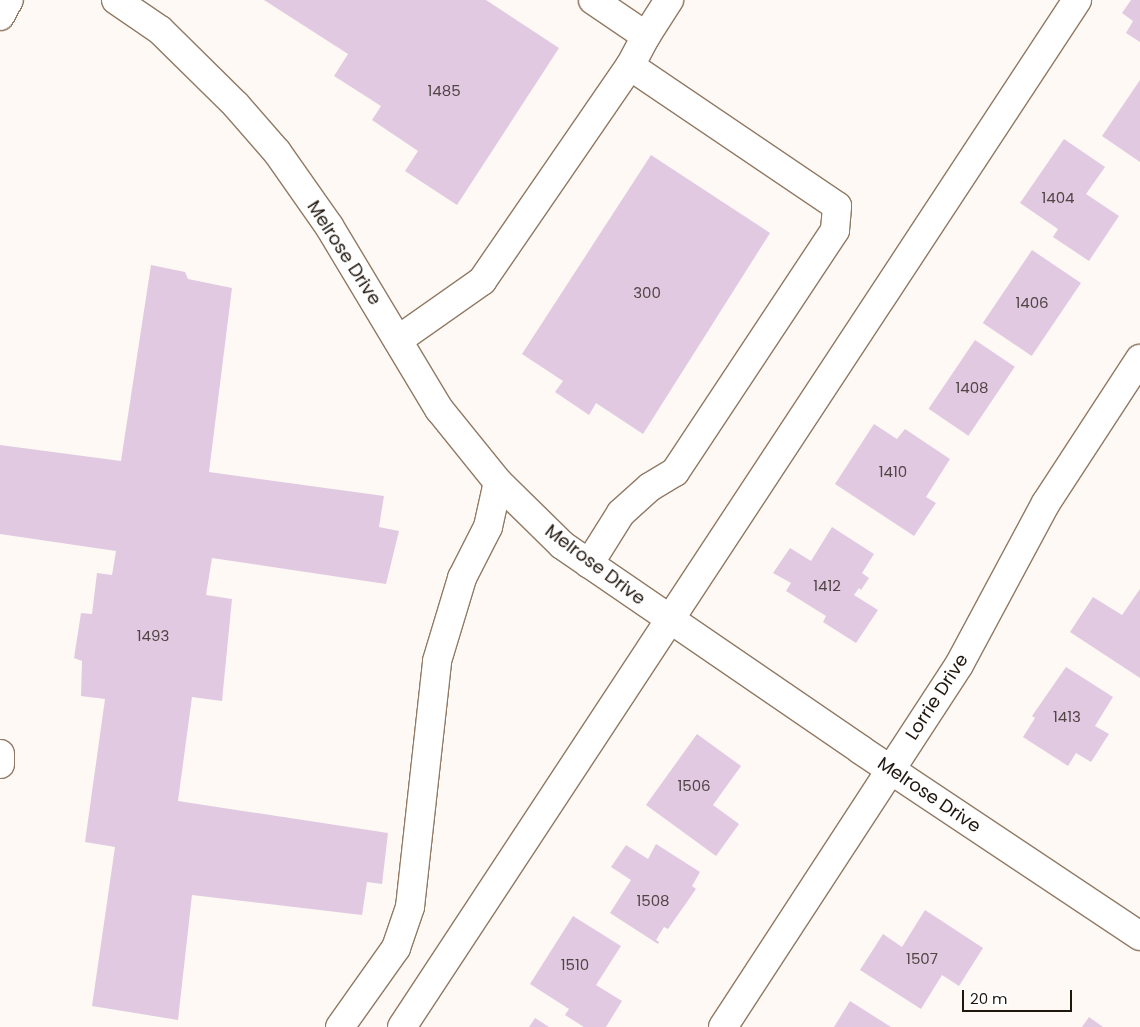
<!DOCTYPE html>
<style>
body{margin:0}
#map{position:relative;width:1140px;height:1027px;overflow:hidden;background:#fef9f4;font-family:Poppins,sans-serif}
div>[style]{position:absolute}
.building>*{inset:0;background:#e1c9e2;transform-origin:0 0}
.roads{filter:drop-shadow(1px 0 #917a65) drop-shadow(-1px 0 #917a65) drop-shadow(0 1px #917a65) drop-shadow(0 -1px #917a65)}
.minor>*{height:28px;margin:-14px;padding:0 14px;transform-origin:14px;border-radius:14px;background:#fff}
span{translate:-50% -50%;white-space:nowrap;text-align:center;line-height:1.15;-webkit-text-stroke:4.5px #fff;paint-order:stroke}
.number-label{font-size:15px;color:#504444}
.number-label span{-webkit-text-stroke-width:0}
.street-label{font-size:18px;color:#20170f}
.scale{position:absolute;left:962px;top:990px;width:110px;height:22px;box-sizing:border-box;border:2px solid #20170f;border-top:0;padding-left:6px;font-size:15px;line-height:18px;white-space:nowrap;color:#20170f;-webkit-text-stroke:4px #fff;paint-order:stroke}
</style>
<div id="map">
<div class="building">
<div style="clip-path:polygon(264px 0,486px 0,559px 48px,457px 205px,405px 171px,418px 151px,372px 120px,381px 106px,334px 76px,348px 54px)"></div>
<div style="clip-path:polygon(1131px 0,1140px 0,1140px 42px,1126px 33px,1133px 21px,1122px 13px)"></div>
<div style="clip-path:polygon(1140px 80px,1140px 162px,1102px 136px)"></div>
<div style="clip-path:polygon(1064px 139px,1105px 167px,1086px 194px,1119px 216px,1089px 261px,1053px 237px,1058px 229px,1020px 203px)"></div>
<div style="clip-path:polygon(651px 155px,770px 233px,643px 434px,596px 403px,589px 415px,555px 392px,563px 381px,522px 354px)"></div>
<div style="left:1032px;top:250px;width:59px;height:88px;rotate:34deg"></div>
<div style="clip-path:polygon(151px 265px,185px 272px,188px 279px,232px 288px,209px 472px,384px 496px,379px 527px,399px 531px,386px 584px,212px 558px,206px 595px,232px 599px,222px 701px,192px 697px,178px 801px,388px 833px,382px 884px,367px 882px,362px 915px,192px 895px,178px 1020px,92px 1006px,115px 847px,85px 842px,105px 699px,81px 696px,82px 661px,74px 658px,81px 613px,92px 614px,97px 573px,112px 575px,116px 551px,0 534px,0 445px,121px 461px)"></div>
<div style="left:975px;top:340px;width:48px;height:83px;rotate:34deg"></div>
<div style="clip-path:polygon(874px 424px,897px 439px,905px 429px,950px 459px,926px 497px,936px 503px,914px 536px,835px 484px)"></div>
<div style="clip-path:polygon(832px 527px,874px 554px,862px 573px,869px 578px,861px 590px,859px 588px,854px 595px,878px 610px,856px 643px,823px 622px,826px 616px,786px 591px,791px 583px,773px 573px,790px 548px,811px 561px)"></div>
<div style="clip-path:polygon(1140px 589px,1140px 678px,1070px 632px,1093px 597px,1122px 615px)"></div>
<div style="clip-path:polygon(1066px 667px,1113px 697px,1095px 726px,1109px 734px,1091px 762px,1076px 753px,1068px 766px,1023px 737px,1035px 718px,1032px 716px)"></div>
<div style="clip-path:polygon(697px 734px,741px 766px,713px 805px,739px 824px,716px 856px,646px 805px)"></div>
<div style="clip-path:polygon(656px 844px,700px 872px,692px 886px,696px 889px,668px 929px,664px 927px,656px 940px,659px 942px,658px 944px,610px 913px,631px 880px,611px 867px,626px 845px,648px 859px)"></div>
<div style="clip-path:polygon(925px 910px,983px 948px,959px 986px,942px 975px,921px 1009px,860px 970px,883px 934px,902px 947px)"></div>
<div style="clip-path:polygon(573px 916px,621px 946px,596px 985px,622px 1001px,606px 1027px,584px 1027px,565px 1015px,569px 1009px,530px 984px)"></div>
<div style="clip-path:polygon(850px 1001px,891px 1027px,834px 1027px)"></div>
<div style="clip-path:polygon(1089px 1017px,1103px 1027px,1082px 1027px)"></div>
<div style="clip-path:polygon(535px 1018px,549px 1027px,529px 1027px)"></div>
</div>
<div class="roads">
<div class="minor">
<div style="left:116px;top:0;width:53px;rotate:34.3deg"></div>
<div style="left:160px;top:30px;width:107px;rotate:44.6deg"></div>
<div style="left:236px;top:105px;width:62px;rotate:48.9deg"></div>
<div style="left:277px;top:152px;width:90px;rotate:54.9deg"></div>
<div style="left:329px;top:226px;width:214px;rotate:59deg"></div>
<div style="left:439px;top:409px;width:94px;rotate:51.1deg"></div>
<div style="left:498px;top:482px;width:90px;rotate:44.5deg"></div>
<div style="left:562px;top:545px;width:363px;rotate:34.4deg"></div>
<div style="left:861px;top:750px;width:335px;rotate:33.7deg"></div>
<div style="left:593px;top:0;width:64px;rotate:34.2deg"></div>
<div style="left:0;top:16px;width:18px;rotate:-61deg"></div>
<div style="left:398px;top:340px;width:103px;rotate:-35.1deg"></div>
<div style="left:482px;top:281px;width:261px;rotate:-55.5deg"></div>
<div style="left:630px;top:66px;width:34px;rotate:-62deg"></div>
<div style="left:646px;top:36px;width:43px;rotate:-57.4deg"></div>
<div style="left:589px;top:564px;width:60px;rotate:-57.9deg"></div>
<div style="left:621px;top:513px;width:39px;rotate:-42deg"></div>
<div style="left:650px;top:487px;width:29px;rotate:-31deg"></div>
<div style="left:675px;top:472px;width:290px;rotate:-56.5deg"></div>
<div style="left:835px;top:230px;width:24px;rotate:-85deg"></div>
<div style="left:837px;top:206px;width:250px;rotate:-145.9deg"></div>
<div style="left:0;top:754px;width:10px;rotate:90deg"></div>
<div style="left:340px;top:1027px;width:97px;rotate:-54.7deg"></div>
<div style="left:396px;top:948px;width:43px;rotate:-71.1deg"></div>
<div style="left:410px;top:907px;width:247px;rotate:-83.7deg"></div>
<div style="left:437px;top:661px;width:87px;rotate:-73.2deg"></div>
<div style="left:462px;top:578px;width:57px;rotate:-63deg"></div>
<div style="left:488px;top:527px;width:46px;rotate:-77.5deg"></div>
<div style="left:402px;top:1027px;width:1229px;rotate:-56.68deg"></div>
<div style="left:723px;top:1027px;width:432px;rotate:-56.9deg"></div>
<div style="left:959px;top:665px;width:184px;rotate:-61.8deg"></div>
<div style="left:1046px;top:503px;width:172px;rotate:-56.9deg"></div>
</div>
</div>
<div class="number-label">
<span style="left:444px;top:91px">1485</span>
<span style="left:1058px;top:198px">1404</span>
<span style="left:647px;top:293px">300</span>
<span style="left:1032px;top:303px">1406</span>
<span style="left:972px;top:388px">1408</span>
<span style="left:893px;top:472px">1410</span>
<span style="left:827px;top:586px">1412</span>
<span style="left:153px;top:636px">1493</span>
<span style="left:1067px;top:717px">1413</span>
<span style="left:694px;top:786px">1506</span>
<span style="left:653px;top:901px">1508</span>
<span style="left:922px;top:959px">1507</span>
<span style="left:575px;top:965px">1510</span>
</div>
<div class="street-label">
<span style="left:344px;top:253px;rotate:57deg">Melrose Drive</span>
<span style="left:595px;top:565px;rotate:37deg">Melrose Drive</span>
<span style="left:937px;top:697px;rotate:-57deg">Lorrie Drive</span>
<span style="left:929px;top:795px;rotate:34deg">Melrose Drive</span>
</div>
<div class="scale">20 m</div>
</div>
